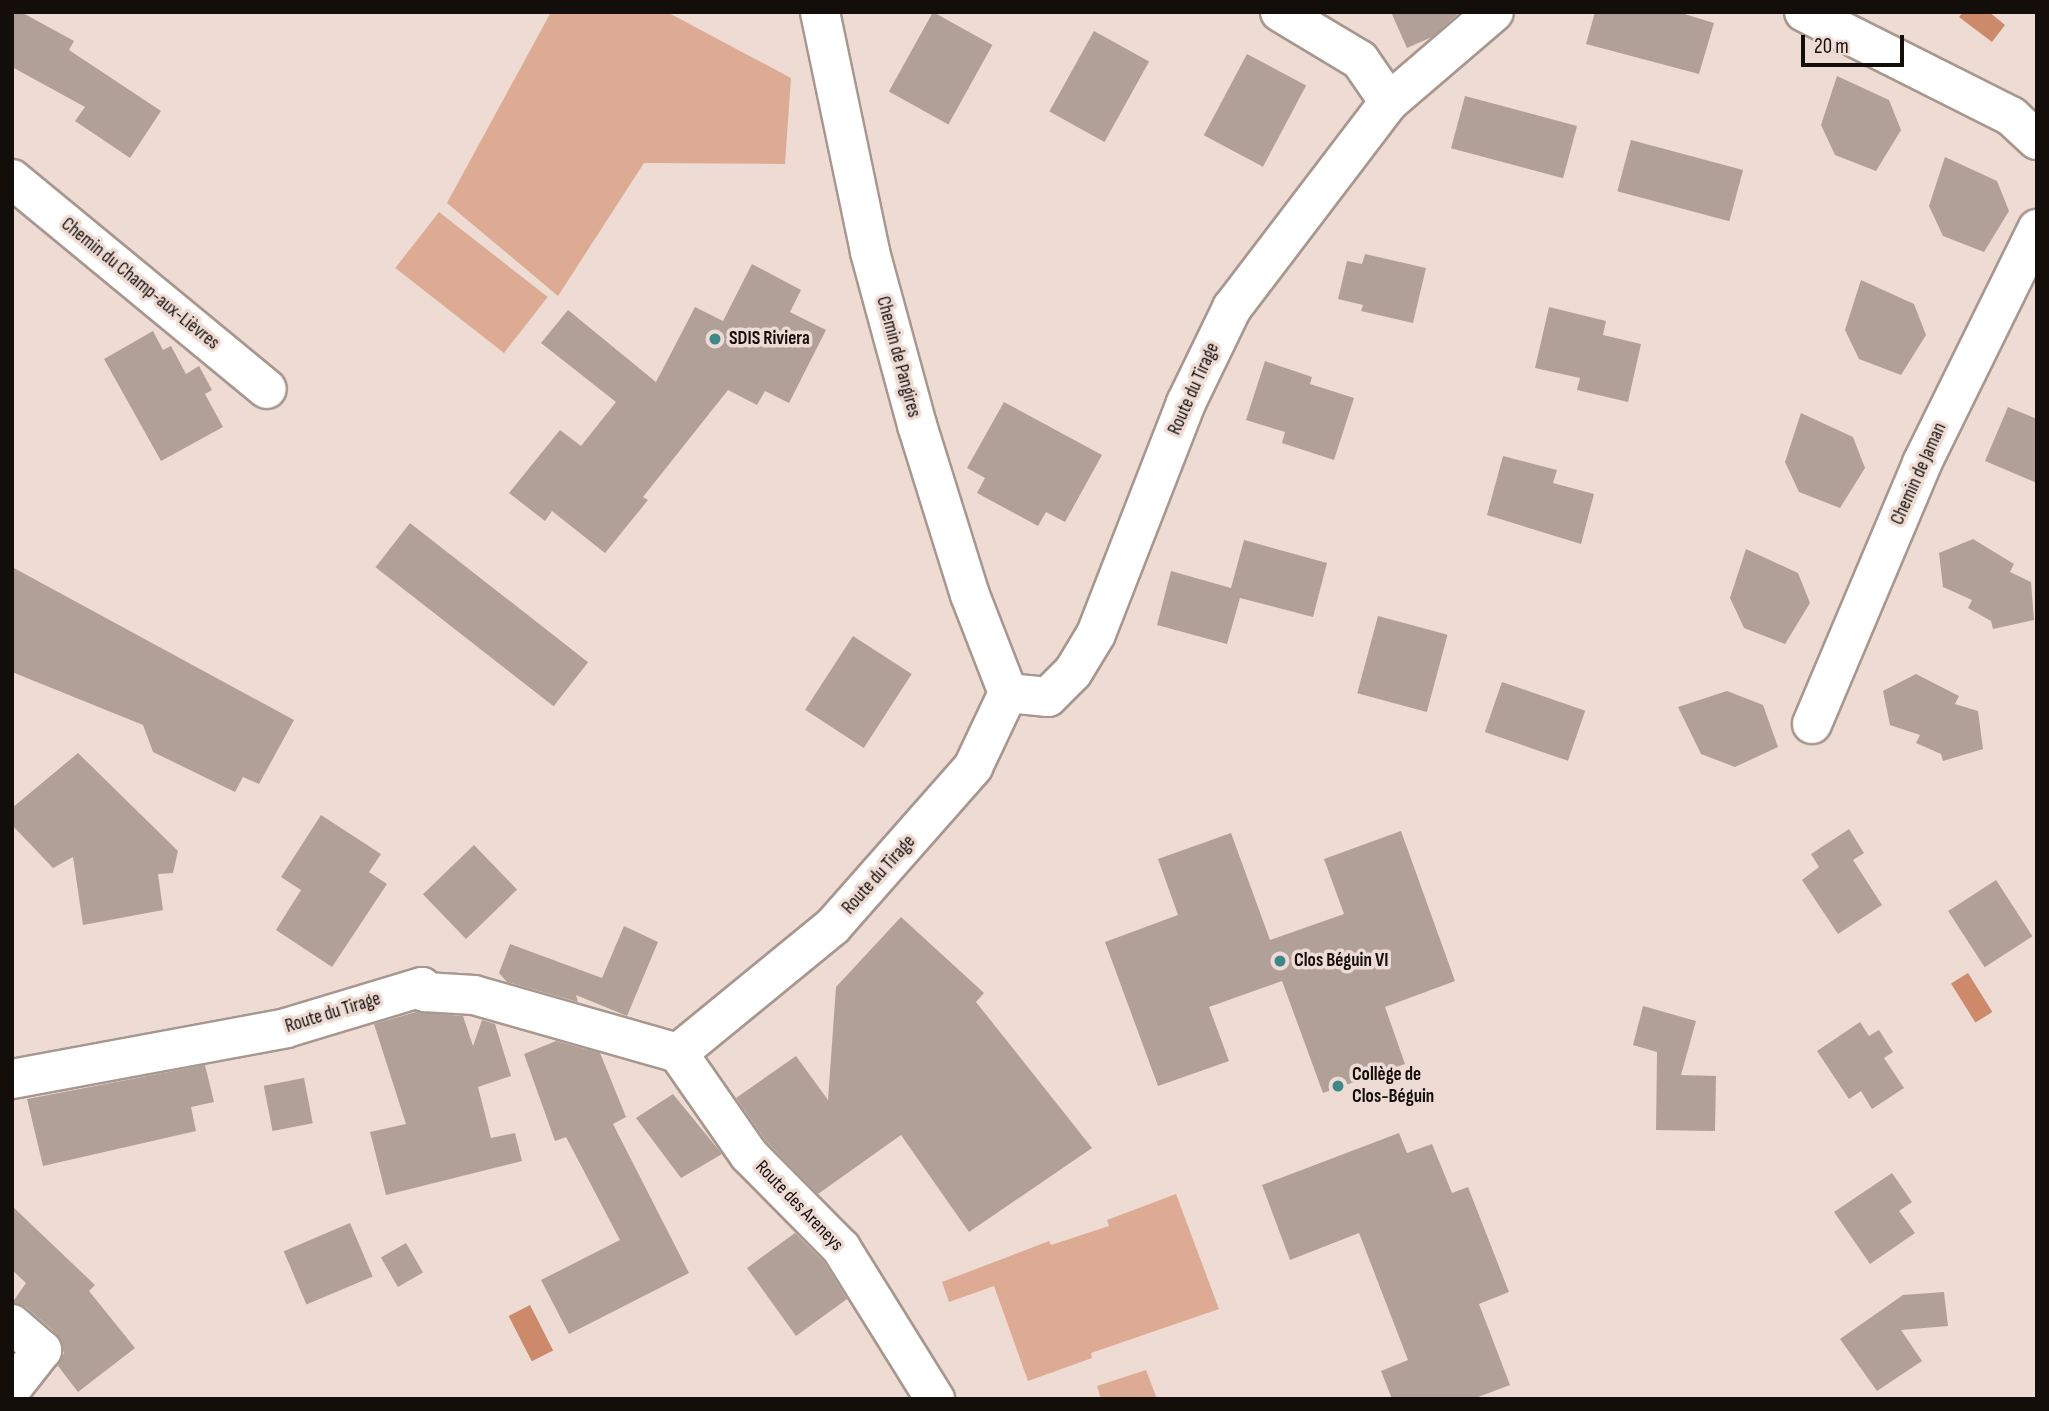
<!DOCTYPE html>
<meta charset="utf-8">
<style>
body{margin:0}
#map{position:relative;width:2049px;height:1411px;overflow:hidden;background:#eedcd4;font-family:"Sofia Sans Condensed",sans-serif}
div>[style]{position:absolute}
.green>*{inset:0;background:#ddaa93;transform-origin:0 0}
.water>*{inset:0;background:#cc8a6a;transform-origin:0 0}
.building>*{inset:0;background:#b0a098;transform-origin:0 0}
.roads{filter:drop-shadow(2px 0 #a7978f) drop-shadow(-2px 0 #a7978f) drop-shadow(0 2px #a7978f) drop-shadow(0 -2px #a7978f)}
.street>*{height:38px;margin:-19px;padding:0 19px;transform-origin:19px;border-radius:19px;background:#fff}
.dots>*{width:19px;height:19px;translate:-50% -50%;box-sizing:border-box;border:4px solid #eedcd4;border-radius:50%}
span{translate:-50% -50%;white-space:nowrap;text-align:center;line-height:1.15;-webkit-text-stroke:7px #eedcd4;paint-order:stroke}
.street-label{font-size:19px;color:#140e0b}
.poi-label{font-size:19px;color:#140e0b;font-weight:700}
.left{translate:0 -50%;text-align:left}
.frame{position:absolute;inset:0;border:14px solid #140e0b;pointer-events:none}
.scale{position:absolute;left:1801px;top:35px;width:103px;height:32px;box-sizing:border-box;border:4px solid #140e0b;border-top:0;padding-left:9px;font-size:21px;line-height:24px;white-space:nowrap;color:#140e0b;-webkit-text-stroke:5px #eedcd4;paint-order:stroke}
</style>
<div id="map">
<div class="green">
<div style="clip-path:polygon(551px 12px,667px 12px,791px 78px,785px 164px,644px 163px,558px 296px,447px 203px)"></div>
<div style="left:439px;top:212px;width:138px;height:71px;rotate:38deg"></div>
<div style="clip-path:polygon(1176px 1194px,1219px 1309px,1091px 1353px,1092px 1358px,1028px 1381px,994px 1286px,949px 1302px,942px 1282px,1049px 1241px,1051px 1245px,1109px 1226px,1107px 1220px)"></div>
<div style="clip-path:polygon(1146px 1370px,1157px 1399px,1101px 1399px,1097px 1386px)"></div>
</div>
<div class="water">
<div style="clip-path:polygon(1963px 12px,1989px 12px,2005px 25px,1992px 42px,1959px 17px)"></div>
<div style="left:1968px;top:973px;width:46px;height:20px;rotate:58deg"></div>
<div style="left:530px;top:1305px;width:51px;height:24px;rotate:63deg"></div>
</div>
<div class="building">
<div style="clip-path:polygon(12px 12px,21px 12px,74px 41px,69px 50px,161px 111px,130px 158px,75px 121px,85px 107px,12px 67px)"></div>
<div style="left:933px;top:12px;width:68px;height:91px;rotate:29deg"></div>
<div style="clip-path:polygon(1391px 12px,1460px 12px,1432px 37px,1407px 48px)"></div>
<div style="clip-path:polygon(1595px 12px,1678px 12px,1714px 23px,1699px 74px,1586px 44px)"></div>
<div style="left:1094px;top:31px;width:63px;height:92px;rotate:29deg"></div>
<div style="left:1247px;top:54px;width:67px;height:92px;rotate:28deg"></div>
<div style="clip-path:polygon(1837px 76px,1889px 100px,1901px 130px,1876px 171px,1835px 155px,1821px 125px)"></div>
<div style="left:1465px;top:96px;width:116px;height:54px;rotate:15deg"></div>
<div style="left:1631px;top:140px;width:116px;height:53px;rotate:15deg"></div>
<div style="clip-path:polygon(1945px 157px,1997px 181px,2009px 211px,1984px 252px,1943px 236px,1929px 206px)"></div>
<div style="clip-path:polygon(1365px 254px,1426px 268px,1413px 323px,1361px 311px,1363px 305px,1338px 299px,1347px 261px,1362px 264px)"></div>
<div style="clip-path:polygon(752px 264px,801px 290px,790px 312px,826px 330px,789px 403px,765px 391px,757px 405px,728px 390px,643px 497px,648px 500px,605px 553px,552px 511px,545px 521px,509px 493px,560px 430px,581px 446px,616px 402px,541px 343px,568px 310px,656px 382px,695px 307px,723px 321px)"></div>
<div style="clip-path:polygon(1861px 280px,1914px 304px,1926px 335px,1901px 375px,1859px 359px,1845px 330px)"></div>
<div style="clip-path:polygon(1549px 307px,1606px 321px,1603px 335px,1641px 344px,1628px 402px,1577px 390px,1580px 378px,1535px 368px)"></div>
<div style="clip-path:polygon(153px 331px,163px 350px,171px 346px,186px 374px,199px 366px,212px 390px,205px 394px,223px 427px,161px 461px,104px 359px)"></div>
<div style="clip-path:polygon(1265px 361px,1312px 377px,1310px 384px,1354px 398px,1334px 460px,1282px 443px,1285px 432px,1246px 420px)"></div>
<div style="clip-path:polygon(1004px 402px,1102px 455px,1065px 522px,1046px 512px,1038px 526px,977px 493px,985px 478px,967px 468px)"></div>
<div style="clip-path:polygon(2008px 407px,2037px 419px,2037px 483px,1985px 461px)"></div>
<div style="clip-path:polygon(1801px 413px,1853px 437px,1865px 468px,1840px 508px,1799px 492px,1785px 462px)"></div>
<div style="clip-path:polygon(1503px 456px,1557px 470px,1553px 483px,1594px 494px,1581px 544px,1487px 515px)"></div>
<div style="left:410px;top:523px;width:226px;height:56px;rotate:38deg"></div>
<div style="clip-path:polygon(1973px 539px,2014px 564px,2010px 572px,2031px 582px,2034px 620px,1993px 629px,1991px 621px,1968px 608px,1972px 600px,1943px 587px,1939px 553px)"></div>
<div style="clip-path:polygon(1244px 540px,1327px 563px,1313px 617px,1240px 598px,1227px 644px,1157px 625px,1171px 571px,1231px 588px)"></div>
<div style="clip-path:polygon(1746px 549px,1798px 573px,1810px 603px,1785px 644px,1744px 628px,1730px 598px)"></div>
<div style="clip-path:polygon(12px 567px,294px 720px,259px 784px,243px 777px,235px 792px,153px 752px,143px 725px,12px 672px)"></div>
<div style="left:1378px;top:616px;width:72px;height:80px;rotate:15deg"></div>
<div style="left:853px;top:636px;width:70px;height:88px;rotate:33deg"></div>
<div style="clip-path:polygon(1916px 674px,1959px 696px,1955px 704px,1978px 711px,1983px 749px,1943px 761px,1941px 754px,1916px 743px,1920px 735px,1890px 725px,1883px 691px)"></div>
<div style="left:1502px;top:682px;width:88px;height:53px;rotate:19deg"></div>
<div style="clip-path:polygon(1727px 691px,1763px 705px,1778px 747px,1735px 767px,1701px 754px,1678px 707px)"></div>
<div style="clip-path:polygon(78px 753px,178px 851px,173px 873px,158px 874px,163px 910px,83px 925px,73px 857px,53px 868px,12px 825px,12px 808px)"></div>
<div style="clip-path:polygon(321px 815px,381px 854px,369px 872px,387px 884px,332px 967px,276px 930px,301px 890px,281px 877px)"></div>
<div style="clip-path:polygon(1849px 829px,1864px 853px,1853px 860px,1882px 905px,1838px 934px,1802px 880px,1819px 867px,1811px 854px)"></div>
<div style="clip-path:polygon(1401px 831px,1455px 981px,1385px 1007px,1405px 1064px,1323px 1093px,1282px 981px,1209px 1007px,1229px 1061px,1158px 1086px,1105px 942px,1178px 915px,1158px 859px,1231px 833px,1270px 940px,1344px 914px,1324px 859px)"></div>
<div style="left:474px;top:845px;width:62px;height:71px;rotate:46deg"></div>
<div style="left:1996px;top:880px;width:67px;height:57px;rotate:57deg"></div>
<div style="clip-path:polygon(901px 917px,984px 993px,976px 1002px,1092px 1148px,969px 1232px,901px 1135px,818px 1194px,766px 1141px,736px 1098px,796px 1056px,828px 1100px,836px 987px)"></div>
<div style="clip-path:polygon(624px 926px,658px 942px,627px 1016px,576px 995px,578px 1002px,507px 982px,499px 973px,510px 944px,602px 978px)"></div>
<div style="clip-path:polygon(1643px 1006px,1696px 1021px,1681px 1075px,1716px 1076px,1715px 1131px,1656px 1130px,1657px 1052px,1633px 1045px)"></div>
<div style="clip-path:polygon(416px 1012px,463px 1016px,473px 1046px,482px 1020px,495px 1024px,511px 1076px,478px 1087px,491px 1138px,515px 1133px,522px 1161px,386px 1195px,370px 1132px,406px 1124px,374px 1024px)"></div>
<div style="clip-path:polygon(1860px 1022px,1869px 1036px,1879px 1030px,1893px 1052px,1884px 1058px,1904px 1088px,1872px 1109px,1861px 1091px,1849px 1099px,1817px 1051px)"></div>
<div style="clip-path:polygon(556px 1041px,600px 1053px,626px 1117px,613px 1124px,689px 1273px,569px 1334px,541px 1280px,620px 1240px,566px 1137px,555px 1141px,524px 1054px)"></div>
<div style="clip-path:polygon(205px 1065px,214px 1102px,191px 1107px,196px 1131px,43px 1166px,27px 1099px)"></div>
<div style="left:304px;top:1078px;width:46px;height:41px;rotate:79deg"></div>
<div style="clip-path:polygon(673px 1094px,722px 1154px,681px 1178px,636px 1118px)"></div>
<div style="clip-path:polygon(1399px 1133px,1407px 1153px,1432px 1144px,1452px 1193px,1468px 1187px,1509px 1292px,1479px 1304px,1510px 1385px,1473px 1399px,1392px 1399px,1381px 1371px,1408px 1360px,1359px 1233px,1290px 1260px,1262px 1185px)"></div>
<div style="clip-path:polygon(1892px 1173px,1912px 1202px,1899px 1211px,1915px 1233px,1870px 1264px,1834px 1212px)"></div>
<div style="clip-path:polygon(12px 1206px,95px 1285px,89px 1291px,135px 1348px,78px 1392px,58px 1366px,64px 1353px,57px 1334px,26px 1307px,12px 1303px,26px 1283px,12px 1270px)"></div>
<div style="left:350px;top:1223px;width:58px;height:72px;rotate:67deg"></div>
<div style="clip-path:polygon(795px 1233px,824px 1262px,847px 1299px,796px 1336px,747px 1268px)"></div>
<div style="left:406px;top:1243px;width:34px;height:29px;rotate:60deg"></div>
<div style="clip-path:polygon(1944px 1292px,1948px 1326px,1901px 1330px,1922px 1361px,1877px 1391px,1840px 1339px,1903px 1295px)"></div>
</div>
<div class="roads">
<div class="street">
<div style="left:820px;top:12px;width:245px;rotate:78.2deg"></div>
<div style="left:870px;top:252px;width:179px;rotate:74.8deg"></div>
<div style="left:917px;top:425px;width:178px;rotate:72.7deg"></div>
<div style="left:970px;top:595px;width:105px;rotate:68.8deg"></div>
<div style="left:1280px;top:12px;width:93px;rotate:31deg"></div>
<div style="left:1360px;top:60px;width:51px;rotate:55.4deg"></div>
<div style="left:1804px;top:12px;width:232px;rotate:26.7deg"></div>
<div style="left:2011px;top:116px;width:35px;rotate:43deg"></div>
<div style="left:12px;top:179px;width:330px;rotate:39.5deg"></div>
<div style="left:1812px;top:724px;width:283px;rotate:-67.1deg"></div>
<div style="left:1922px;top:463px;width:261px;rotate:-63.8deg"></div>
<div style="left:678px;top:1053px;width:124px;rotate:55.2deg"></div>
<div style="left:749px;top:1155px;width:131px;rotate:45.3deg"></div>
<div style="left:841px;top:1248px;width:178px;rotate:58.1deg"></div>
<div style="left:12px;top:1079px;width:279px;rotate:-10.5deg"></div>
<div style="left:286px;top:1028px;width:142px;rotate:-16.8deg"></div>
<div style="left:422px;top:987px;width:6px;rotate:59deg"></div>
<div style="left:425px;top:992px;width:49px;rotate:3.5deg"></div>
<div style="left:474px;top:995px;width:212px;rotate:15.9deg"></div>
<div style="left:678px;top:1053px;width:200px;rotate:-39.3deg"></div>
<div style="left:833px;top:926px;width:212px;rotate:-48.6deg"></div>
<div style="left:973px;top:767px;width:82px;rotate:-64.7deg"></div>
<div style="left:1008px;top:693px;width:40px;rotate:5.7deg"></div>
<div style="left:1048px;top:697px;width:35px;rotate:-45deg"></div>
<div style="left:1073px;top:672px;width:44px;rotate:-58.8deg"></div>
<div style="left:1096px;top:634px;width:248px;rotate:-68.7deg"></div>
<div style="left:1186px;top:403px;width:106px;rotate:-64.2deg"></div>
<div style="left:1232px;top:308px;width:259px;rotate:-52.7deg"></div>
<div style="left:1389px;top:102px;width:138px;rotate:-40.6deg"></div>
<div style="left:12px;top:1324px;width:40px;rotate:41deg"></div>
<div style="left:42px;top:1350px;width:48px;rotate:128.3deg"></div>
</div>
</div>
<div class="dots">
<div style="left:715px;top:339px;background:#3f8788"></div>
<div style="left:1280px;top:961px;background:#3f8788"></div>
<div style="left:1338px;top:1086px;background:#3f8788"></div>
</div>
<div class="street-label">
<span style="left:140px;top:284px;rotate:39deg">Chemin du Champ-aux-Lièvres</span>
<span style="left:898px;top:357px;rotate:75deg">Chemin de Pangires</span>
<span style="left:1194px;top:389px;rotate:-66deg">Route du Tirage</span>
<span style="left:1919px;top:474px;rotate:-66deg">Chemin de Jaman</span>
<span style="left:879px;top:875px;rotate:-48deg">Route du Tirage</span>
<span style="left:333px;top:1013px;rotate:-17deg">Route du Tirage</span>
<span style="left:799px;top:1206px;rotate:46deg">Route des Areneys</span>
</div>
<div class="poi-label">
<span class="left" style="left:729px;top:339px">SDIS Riviera</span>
<span class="left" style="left:1294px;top:961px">Clos Béguin VI</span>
<span class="left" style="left:1352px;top:1086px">Collège de<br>Clos-Béguin</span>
</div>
<div class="frame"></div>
<div class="scale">20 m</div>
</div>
